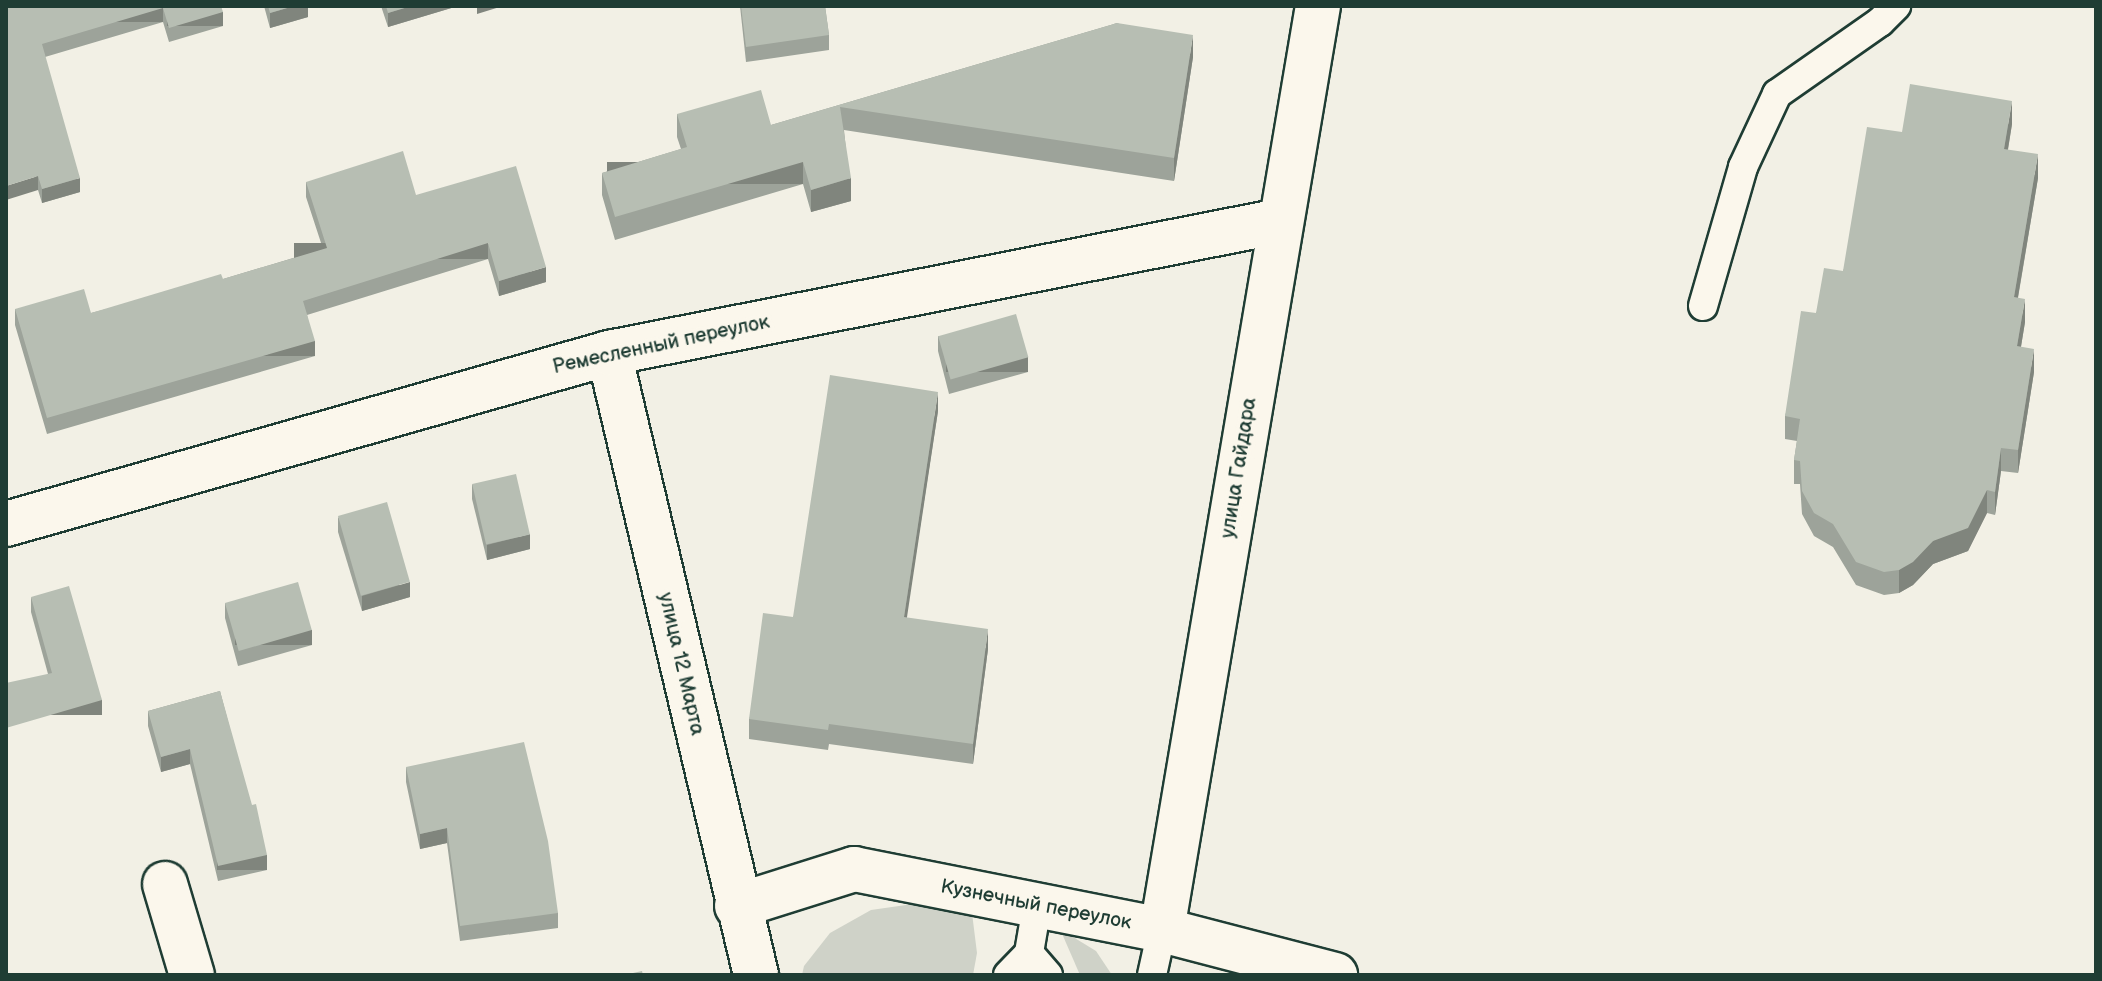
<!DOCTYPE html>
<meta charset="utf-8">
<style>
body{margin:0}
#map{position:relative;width:2102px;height:981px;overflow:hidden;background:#f2f0e5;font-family:"Balsamiq Sans",sans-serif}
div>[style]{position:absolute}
.green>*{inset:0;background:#cfd2c8}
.roads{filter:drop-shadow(2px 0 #1f3d34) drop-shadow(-2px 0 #1f3d34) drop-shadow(0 2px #1f3d34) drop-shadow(0 -2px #1f3d34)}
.service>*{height:28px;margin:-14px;padding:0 14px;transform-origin:14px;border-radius:14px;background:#fbf7ec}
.minor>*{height:44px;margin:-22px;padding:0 22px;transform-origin:22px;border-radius:22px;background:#fbf7ec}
.wall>*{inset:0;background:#9da39a}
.shaded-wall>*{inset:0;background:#80857d;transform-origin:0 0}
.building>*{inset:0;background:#b7beb3;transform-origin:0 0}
span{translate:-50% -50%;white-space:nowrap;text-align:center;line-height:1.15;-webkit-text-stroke:8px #fbf7ec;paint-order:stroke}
.street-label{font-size:20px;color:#1f3d34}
.frame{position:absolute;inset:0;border:8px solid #1f3d34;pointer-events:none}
</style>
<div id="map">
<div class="green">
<div style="clip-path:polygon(913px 904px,972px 913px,977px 953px,973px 975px,802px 975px,804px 966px,830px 933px,871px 910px)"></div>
<div style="clip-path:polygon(1060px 929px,1096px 951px,1112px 975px,1080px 975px)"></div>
</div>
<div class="roads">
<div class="service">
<div style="left:1703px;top:306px;width:145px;rotate:-73.9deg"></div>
<div style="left:1743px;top:167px;width:81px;rotate:-65deg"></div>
<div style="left:1777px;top:94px;width:126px;rotate:-35deg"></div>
<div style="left:1880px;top:22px;width:23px;rotate:-45deg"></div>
<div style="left:1037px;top:906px;width:48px;rotate:99.7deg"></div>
<div style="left:1029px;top:953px;width:29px;rotate:49deg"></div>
<div style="left:1008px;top:975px;width:30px;rotate:-46deg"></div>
<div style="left:1152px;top:975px;width:46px;rotate:-77.5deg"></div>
</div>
<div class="minor">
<div style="left:609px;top:353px;width:639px;rotate:76.7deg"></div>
<div style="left:6px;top:524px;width:627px;rotate:-15.83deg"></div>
<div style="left:609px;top:353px;width:684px;rotate:-11.13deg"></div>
<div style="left:165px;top:884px;width:95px;rotate:73.5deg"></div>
<div style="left:737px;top:906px;width:123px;rotate:-17.5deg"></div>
<div style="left:854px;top:869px;width:314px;rotate:11.2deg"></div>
<div style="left:1162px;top:930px;width:179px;rotate:14.6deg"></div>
<div style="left:1162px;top:930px;width:937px;rotate:-80.42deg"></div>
</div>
</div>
<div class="wall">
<div style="clip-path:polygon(6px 6px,221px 6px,223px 26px,169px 42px,163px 22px,45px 57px,80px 192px,42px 203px,38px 190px)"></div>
<div style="clip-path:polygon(264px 6px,308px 6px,308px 17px,270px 28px)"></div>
<div style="clip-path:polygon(381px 6px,458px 6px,388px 27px)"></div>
<div style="clip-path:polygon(740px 6px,825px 6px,829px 35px,829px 50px,746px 62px)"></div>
<div style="clip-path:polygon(1117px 23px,1193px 57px,1174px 181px,844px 130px,851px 201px,811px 212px,803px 184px,615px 240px,602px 195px,602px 173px,681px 149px,677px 137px,677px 114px,771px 125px)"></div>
<div style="clip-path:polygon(2012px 124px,2008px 150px,2038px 178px,2018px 298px,2025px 322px,2021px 347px,2034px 372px,2018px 473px,2001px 471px,1995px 515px,1987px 513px,1968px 551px,1933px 564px,1913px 585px,1899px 593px,1884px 595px,1856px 585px,1833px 547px,1814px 536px,1802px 514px,1800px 484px,1794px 484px,1794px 460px,1797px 441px,1785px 439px,1785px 416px,1816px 313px,1843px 271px,1902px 132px)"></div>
<div style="clip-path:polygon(306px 182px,416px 195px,546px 282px,499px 296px,488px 259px,307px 315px,315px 356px,47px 434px,15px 325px,15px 309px,91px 313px,223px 279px,323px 249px,306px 197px)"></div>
<div style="clip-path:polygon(938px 336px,1028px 372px,949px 394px,938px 351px)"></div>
<div style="clip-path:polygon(938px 411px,906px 618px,988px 649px,973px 764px,829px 744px,828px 750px,749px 739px,749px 719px,793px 617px)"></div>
<div style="clip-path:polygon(472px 484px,530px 549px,487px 560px,472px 499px)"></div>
<div style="clip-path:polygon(338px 517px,410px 597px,362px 611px,338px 532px)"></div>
<div style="clip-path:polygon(31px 597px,102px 715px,48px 674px,31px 612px)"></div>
<div style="clip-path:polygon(225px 603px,312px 645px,238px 666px,225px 618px)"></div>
<div style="clip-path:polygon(220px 691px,267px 870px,218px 881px,190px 764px,161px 772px,148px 726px,148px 711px)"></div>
<div style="clip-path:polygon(406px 767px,558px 913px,558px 928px,460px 941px,447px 843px,420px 849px,406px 782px)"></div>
</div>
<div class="shaded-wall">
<div style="clip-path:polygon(294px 6px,308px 6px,308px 17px,270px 28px,270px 13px)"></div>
<div style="clip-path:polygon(411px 6px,458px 6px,388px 27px,388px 13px)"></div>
<div style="clip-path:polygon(477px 6px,503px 6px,477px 14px)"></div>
<div style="left:163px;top:8px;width:14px;height:126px;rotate:90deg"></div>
<div style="left:223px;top:12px;width:14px;height:56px;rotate:90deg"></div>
<div style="clip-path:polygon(1193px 35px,1193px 57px,1174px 181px,1174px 158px)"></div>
<div style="clip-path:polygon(2012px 101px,2012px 124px,2004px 172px,2004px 149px)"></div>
<div style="clip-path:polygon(2038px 154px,2038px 178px,2014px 320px,2014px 297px)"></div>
<div style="left:803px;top:162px;width:22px;height:196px;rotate:90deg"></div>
<div style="clip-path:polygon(38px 176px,38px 190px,6px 200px,6px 186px)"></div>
<div style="clip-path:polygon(80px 178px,80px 192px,42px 203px,42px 189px)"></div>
<div style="clip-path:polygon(851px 178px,851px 201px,811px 212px,811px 190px)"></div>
<div style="left:488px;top:243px;width:16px;height:194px;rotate:90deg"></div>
<div style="clip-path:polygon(546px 267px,546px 282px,499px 296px,499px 281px)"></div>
<div style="clip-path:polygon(2025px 299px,2025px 322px,2017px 370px,2017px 346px)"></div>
<div style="left:315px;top:341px;width:15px;height:279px;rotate:90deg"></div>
<div style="clip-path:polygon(2034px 349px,2034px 372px,2018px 473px,2018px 450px)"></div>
<div style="left:1028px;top:357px;width:15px;height:82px;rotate:90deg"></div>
<div style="clip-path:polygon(938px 392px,938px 411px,904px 637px,904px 617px)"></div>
<div style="clip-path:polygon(2001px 448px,2001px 471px,1995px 515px,1995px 492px)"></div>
<div style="clip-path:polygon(1987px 490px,1987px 513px,1968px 551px,1933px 564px,1913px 585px,1899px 593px,1899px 570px,1933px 541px)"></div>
<div style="clip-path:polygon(530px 534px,530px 549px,487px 560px,487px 545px)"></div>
<div style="clip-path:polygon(410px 582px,410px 597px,362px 611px,362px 596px)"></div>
<div style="clip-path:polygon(988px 629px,988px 649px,973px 764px,973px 744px)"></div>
<div style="left:312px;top:630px;width:15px;height:77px;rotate:90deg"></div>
<div style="left:102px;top:700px;width:15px;height:100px;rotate:90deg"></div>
<div style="clip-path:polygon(190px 749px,190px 764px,161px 772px,161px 757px)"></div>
<div style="clip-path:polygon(447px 828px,447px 843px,420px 849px,420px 834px)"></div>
<div style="left:267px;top:855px;width:15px;height:50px;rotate:90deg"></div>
</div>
<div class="building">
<div style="clip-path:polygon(6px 6px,221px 6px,223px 12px,169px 28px,163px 8px,42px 44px,80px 178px,42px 189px,38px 176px,6px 186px)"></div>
<div style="clip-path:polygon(268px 6px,294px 6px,270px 13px)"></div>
<div style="clip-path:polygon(386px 6px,411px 6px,388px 13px)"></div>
<div style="clip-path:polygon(741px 6px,825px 6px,829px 35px,746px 47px)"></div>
<div style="clip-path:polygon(1117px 23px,1193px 35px,1174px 158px,840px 107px,851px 178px,811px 190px,803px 162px,615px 217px,602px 173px,687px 147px,677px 114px,761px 90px,771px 125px)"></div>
<div style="clip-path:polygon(1910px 84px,2012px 101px,2004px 149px,2038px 154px,2014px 297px,2025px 299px,2017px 346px,2034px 349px,2018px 450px,2001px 448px,1995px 492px,1987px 490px,1968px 528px,1933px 541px,1913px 562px,1899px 570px,1884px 572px,1856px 562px,1833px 524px,1814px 513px,1802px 491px,1800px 461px,1794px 460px,1800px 419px,1785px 416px,1801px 311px,1816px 313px,1824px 268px,1843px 271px,1867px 127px,1902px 132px)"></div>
<div style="clip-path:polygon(403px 151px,416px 195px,516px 166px,546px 267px,499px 281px,488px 243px,303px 301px,315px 341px,47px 418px,15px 309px,84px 289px,91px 313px,221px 274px,223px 279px,327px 248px,306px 182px)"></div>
<div style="left:1016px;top:314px;width:45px;height:81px;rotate:74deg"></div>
<div style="clip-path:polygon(830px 375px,938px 392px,904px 617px,988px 629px,973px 744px,829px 724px,828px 730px,749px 719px,763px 613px,793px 617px)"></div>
<div style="left:516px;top:474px;width:62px;height:45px;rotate:77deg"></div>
<div style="left:387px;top:502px;width:83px;height:51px;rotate:74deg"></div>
<div style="left:298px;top:582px;width:50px;height:76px;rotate:74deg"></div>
<div style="clip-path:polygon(69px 586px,102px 700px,6px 728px,6px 683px,52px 673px,31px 597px)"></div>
<div style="clip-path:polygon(220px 691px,252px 805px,256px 804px,267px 855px,218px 866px,190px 749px,161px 757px,148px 711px)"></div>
<div style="clip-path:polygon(524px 742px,548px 841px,558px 913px,460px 926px,447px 828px,420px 834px,406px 767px)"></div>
<div style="clip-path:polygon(642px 971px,643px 975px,624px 975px)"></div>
</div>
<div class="street-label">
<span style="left:661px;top:345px;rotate:-12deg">Ремесленный переулок</span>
<span style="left:1239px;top:468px;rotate:-81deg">улица Гайдара</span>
<span style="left:681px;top:664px;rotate:77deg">улица 12 Марта</span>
<span style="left:1036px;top:905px;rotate:11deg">Кузнечный переулок</span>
</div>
<div class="frame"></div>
</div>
